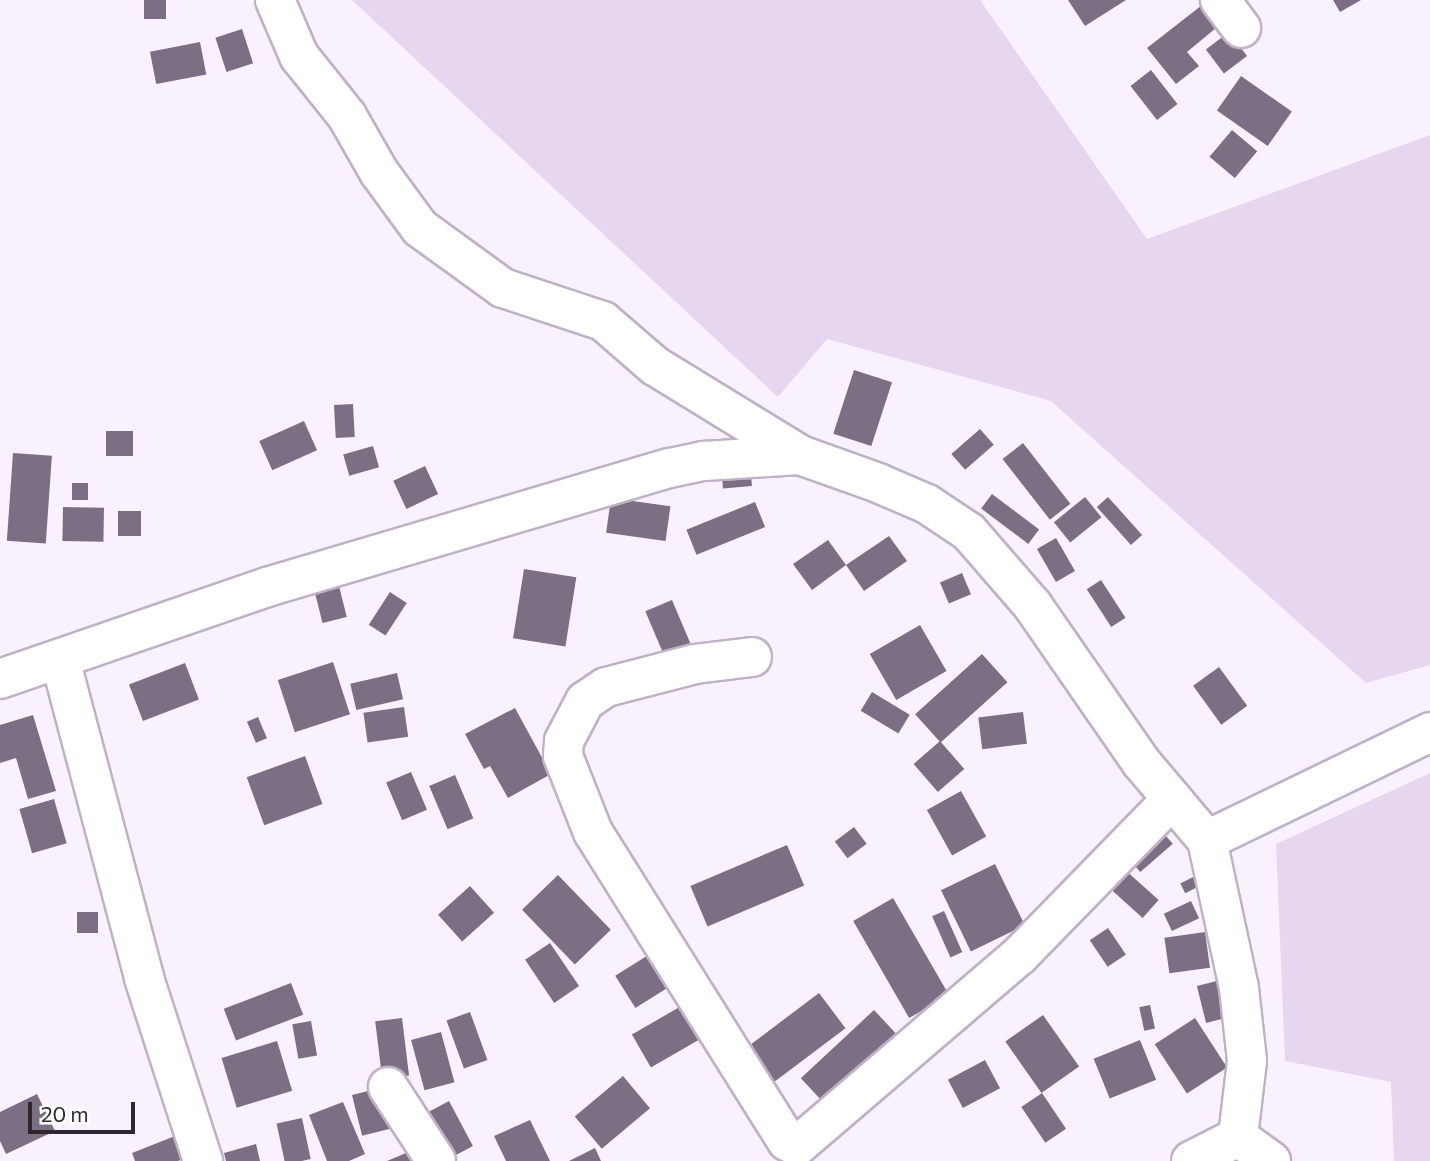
<!DOCTYPE html>
<style>
body{margin:0}
#map{position:relative;width:1430px;height:1161px;overflow:hidden;background:#faf1ff;font-family:Commissioner,sans-serif}
div>[style]{position:absolute}
.green>*{inset:0;background:#e6d6f0}
.building>*{inset:0;background:#7c6f83;transform-origin:0 0}
.roads{filter:drop-shadow(2px 0 #bfb1c7) drop-shadow(-2px 0 #bfb1c7) drop-shadow(0 2px #bfb1c7) drop-shadow(0 -2px #bfb1c7)}
.minor>*{height:38px;margin:-19px;padding:0 19px;transform-origin:19px;border-radius:19px;background:#fff}
span{translate:-50% -50%;white-space:nowrap;text-align:center;line-height:1.15;-webkit-text-stroke:5px #fff;paint-order:stroke}
.scale{position:absolute;left:28px;top:1102px;width:107px;height:32px;box-sizing:border-box;border:4px solid #2d2730;border-top:0;padding-left:9px;font-size:21px;line-height:24px;white-space:nowrap;color:#2d2730;-webkit-text-stroke:5px #fff;paint-order:stroke}
</style>
<div id="map">
<div class="green">
<div style="clip-path:polygon(352px 0,980px 0,1147px 239px,1430px 135px,1430px 665px,1366px 683px,1051px 401px,827px 339px,778px 397px)"></div>
<div style="clip-path:polygon(1430px 773px,1430px 1161px,1394px 1161px,1391px 1082px,1285px 1061px,1276px 844px)"></div>
</div>
<div class="building">
<div style="left:144px;top:0;width:22px;height:19px"></div>
<div style="clip-path:polygon(1068px 0,1126px 0,1085px 26px)"></div>
<div style="clip-path:polygon(1333px 0,1361px 0,1340px 12px)"></div>
<div style="clip-path:polygon(1206px 2px,1222px 23px,1187px 52px,1199px 66px,1176px 84px,1147px 48px)"></div>
<div style="left:242px;top:29px;width:36px;height:28px;rotate:72deg"></div>
<div style="left:1229px;top:32px;width:30px;height:29px;rotate:53deg"></div>
<div style="left:200px;top:42px;width:33px;height:51px;rotate:79deg"></div>
<div style="left:1151px;top:70px;width:43px;height:26px;rotate:52deg"></div>
<div style="left:1241px;top:76px;width:62px;height:42px;rotate:35deg"></div>
<div style="left:1232px;top:130px;width:33px;height:35px;rotate:40deg"></div>
<div style="left:854px;top:370px;width:40px;height:67px;rotate:18deg"></div>
<div style="left:353px;top:404px;width:33px;height:19px;rotate:87deg"></div>
<div style="left:304px;top:421px;width:32px;height:49px;rotate:66deg"></div>
<div style="left:980px;top:429px;width:21px;height:38px;rotate:49deg"></div>
<div style="left:106px;top:431px;width:27px;height:25px"></div>
<div style="left:1023px;top:443px;width:77px;height:26px;rotate:52deg"></div>
<div style="left:373px;top:446px;width:22px;height:31px;rotate:74deg"></div>
<div style="left:13px;top:453px;width:39px;height:88px;rotate:4deg"></div>
<div style="left:750px;top:464px;width:22px;height:29px;rotate:85deg"></div>
<div style="left:425px;top:466px;width:31px;height:35px;rotate:65deg"></div>
<div style="left:72px;top:483px;width:16px;height:17px"></div>
<div style="left:992px;top:494px;width:59px;height:18px;rotate:37deg"></div>
<div style="left:1085px;top:497px;width:26px;height:40px;rotate:51deg"></div>
<div style="left:1108px;top:497px;width:51px;height:15px;rotate:48deg"></div>
<div style="left:611px;top:498px;width:60px;height:35px;rotate:8deg"></div>
<div style="left:755px;top:502px;width:27px;height:74px;rotate:68deg"></div>
<div style="left:63px;top:507px;width:41px;height:34px;rotate:1deg"></div>
<div style="left:118px;top:511px;width:23px;height:25px"></div>
<div style="clip-path:polygon(889px 536px,907px 561px,864px 591px,846px 565px,812px 590px,793px 564px,828px 540px,846px 565px)"></div>
<div style="left:1056px;top:538px;width:38px;height:22px;rotate:60deg"></div>
<div style="left:524px;top:569px;width:53px;height:70px;rotate:9deg"></div>
<div style="left:962px;top:573px;width:23px;height:24px;rotate:67deg"></div>
<div style="left:1101px;top:580px;width:45px;height:17px;rotate:57deg"></div>
<div style="left:339px;top:586px;width:32px;height:25px;rotate:76deg"></div>
<div style="left:390px;top:592px;width:20px;height:39px;rotate:33deg"></div>
<div style="left:672px;top:600px;width:54px;height:29px;rotate:67deg"></div>
<div style="left:920px;top:625px;width:53px;height:58px;rotate:60deg"></div>
<div style="left:982px;top:654px;width:38px;height:90px;rotate:48deg"></div>
<div style="left:333px;top:662px;width:55px;height:58px;rotate:72deg"></div>
<div style="left:185px;top:663px;width:39px;height:60px;rotate:69deg"></div>
<div style="left:1219px;top:667px;width:48px;height:32px;rotate:54deg"></div>
<div style="left:397px;top:673px;width:27px;height:48px;rotate:77deg"></div>
<div style="left:872px;top:692px;width:44px;height:22px;rotate:31deg"></div>
<div style="left:404px;top:707px;width:30px;height:41px;rotate:82deg"></div>
<div style="clip-path:polygon(515px 708px,551px 774px,508px 798px,490px 766px,484px 769px,465px 734px)"></div>
<div style="left:1023px;top:712px;width:32px;height:45px;rotate:83deg"></div>
<div style="clip-path:polygon(33px 715px,56px 791px,28px 799px,16px 758px,0 763px,0 725px)"></div>
<div style="left:258px;top:717px;width:23px;height:12px;rotate:67deg"></div>
<div style="left:940px;top:741px;width:37px;height:35px;rotate:49deg"></div>
<div style="left:305px;top:756px;width:51px;height:62px;rotate:70deg"></div>
<div style="left:411px;top:772px;width:41px;height:27px;rotate:67deg"></div>
<div style="left:455px;top:775px;width:47px;height:28px;rotate:67deg"></div>
<div style="left:961px;top:791px;width:52px;height:39px;rotate:61deg"></div>
<div style="left:54px;top:799px;width:46px;height:36px;rotate:74deg"></div>
<div style="left:854px;top:827px;width:21px;height:24px;rotate:53deg"></div>
<div style="left:1159px;top:828px;width:21px;height:43px;rotate:49deg"></div>
<div style="left:787px;top:845px;width:44px;height:105px;rotate:67deg"></div>
<div style="left:995px;top:864px;width:68px;height:60px;rotate:64deg"></div>
<div style="left:1123px;top:868px;width:48px;height:24px;rotate:42deg"></div>
<div style="left:1199px;top:874px;width:11px;height:21px;rotate:63deg"></div>
<div style="left:558px;top:875px;width:76px;height:50px;rotate:46deg"></div>
<div style="left:470px;top:886px;width:36px;height:43px;rotate:48deg"></div>
<div style="left:893px;top:898px;width:112px;height:46px;rotate:60deg"></div>
<div style="left:1191px;top:901px;width:19px;height:30px;rotate:65deg"></div>
<div style="left:944px;top:911px;width:45px;height:13px;rotate:66deg"></div>
<div style="left:77px;top:912px;width:21px;height:21px"></div>
<div style="left:1108px;top:928px;width:32px;height:22px;rotate:56deg"></div>
<div style="left:1205px;top:932px;width:36px;height:41px;rotate:82deg"></div>
<div style="left:550px;top:943px;width:52px;height:30px;rotate:56deg"></div>
<div style="left:650px;top:954px;width:38px;height:41px;rotate:58deg"></div>
<div style="left:1225px;top:979px;width:38px;height:29px;rotate:76deg"></div>
<div style="left:291px;top:983px;width:34px;height:72px;rotate:69deg"></div>
<div style="left:819px;top:993px;width:44px;height:96px;rotate:53deg"></div>
<div style="left:683px;top:1005px;width:38px;height:59px;rotate:60deg"></div>
<div style="left:1150px;top:1005px;width:24px;height:11px;rotate:78deg"></div>
<div style="left:874px;top:1010px;width:41px;height:100px;rotate:47deg"></div>
<div style="left:470px;top:1012px;width:51px;height:25px;rotate:70deg"></div>
<div style="left:1043px;top:1015px;width:63px;height:46px;rotate:55deg"></div>
<div style="left:402px;top:1018px;width:58px;height:27px;rotate:83deg"></div>
<div style="left:1195px;top:1018px;width:59px;height:48px;rotate:57deg"></div>
<div style="left:311px;top:1021px;width:35px;height:19px;rotate:80deg"></div>
<div style="left:441px;top:1032px;width:52px;height:31px;rotate:75deg"></div>
<div style="left:1140px;top:1040px;width:43px;height:50px;rotate:68deg"></div>
<div style="left:277px;top:1041px;width:52px;height:58px;rotate:73deg"></div>
<div style="left:985px;top:1060px;width:32px;height:42px;rotate:62deg"></div>
<div style="left:623px;top:1076px;width:42px;height:63px;rotate:50deg"></div>
<div style="left:384px;top:1087px;width:42px;height:33px;rotate:76deg"></div>
<div style="left:1042px;top:1093px;width:43px;height:25px;rotate:56deg"></div>
<div style="clip-path:polygon(37px 1094px,55px 1131px,6px 1154px,0 1141px,0 1112px)"></div>
<div style="left:449px;top:1101px;width:51px;height:34px;rotate:62deg"></div>
<div style="clip-path:polygon(343px 1102px,365px 1154px,349px 1161px,327px 1161px,309px 1115px)"></div>
<div style="left:302px;top:1118px;width:42px;height:26px;rotate:78deg"></div>
<div style="clip-path:polygon(530px 1120px,550px 1161px,506px 1161px,494px 1136px)"></div>
<div style="clip-path:polygon(180px 1134px,190px 1156px,178px 1161px,135px 1161px,132px 1153px)"></div>
<div style="clip-path:polygon(256px 1144px,260px 1161px,226px 1161px,224px 1153px)"></div>
<div style="clip-path:polygon(425px 1145px,432px 1161px,387px 1161px)"></div>
<div style="clip-path:polygon(595px 1148px,601px 1161px,569px 1161px)"></div>
</div>
<div class="roads">
<div class="minor">
<div style="left:275px;top:0;width:61px;rotate:66.8deg"></div>
<div style="left:299px;top:56px;width:77px;rotate:51.3deg"></div>
<div style="left:347px;top:116px;width:64px;rotate:60.3deg"></div>
<div style="left:379px;top:172px;width:69px;rotate:53.8deg"></div>
<div style="left:420px;top:228px;width:102px;rotate:35.9deg"></div>
<div style="left:503px;top:288px;width:105px;rotate:18.3deg"></div>
<div style="left:603px;top:321px;width:69px;rotate:40.9deg"></div>
<div style="left:655px;top:366px;width:170px;rotate:31.5deg"></div>
<div style="left:1220px;top:0;width:35px;rotate:53deg"></div>
<div style="left:752px;top:657px;width:57px;rotate:173deg"></div>
<div style="left:695px;top:664px;width:92px;rotate:165.5deg"></div>
<div style="left:606px;top:687px;width:25px;rotate:146deg"></div>
<div style="left:585px;top:701px;width:45px;rotate:117.7deg"></div>
<div style="left:564px;top:741px;width:15px;rotate:94deg"></div>
<div style="left:563px;top:756px;width:82px;rotate:68.5deg"></div>
<div style="left:593px;top:832px;width:365px;rotate:57.9deg"></div>
<div style="left:787px;top:1141px;width:11px;rotate:27deg"></div>
<div style="left:797px;top:1146px;width:294px;rotate:-40.6deg"></div>
<div style="left:1020px;top:955px;width:218px;rotate:-45.7deg"></div>
<div style="left:60px;top:659px;width:330px;rotate:75.2deg"></div>
<div style="left:144px;top:978px;width:192px;rotate:72.1deg"></div>
<div style="left:0;top:679px;width:282px;rotate:-19deg"></div>
<div style="left:267px;top:587px;width:420px;rotate:-16.5deg"></div>
<div style="left:670px;top:468px;width:35px;rotate:-12deg"></div>
<div style="left:704px;top:461px;width:96px;rotate:-3.6deg"></div>
<div style="left:800px;top:455px;width:83px;rotate:19.7deg"></div>
<div style="left:878px;top:483px;width:53px;rotate:23.2deg"></div>
<div style="left:927px;top:504px;width:50px;rotate:33.7deg"></div>
<div style="left:969px;top:532px;width:98px;rotate:49.1deg"></div>
<div style="left:1033px;top:606px;width:190px;rotate:55.3deg"></div>
<div style="left:1141px;top:762px;width:102px;rotate:49.8deg"></div>
<div style="left:1207px;top:840px;width:151px;rotate:77.8deg"></div>
<div style="left:1239px;top:988px;width:73px;rotate:83.7deg"></div>
<div style="left:1247px;top:1061px;width:77px;rotate:96.8deg"></div>
<div style="left:1238px;top:1137px;width:41px;rotate:36deg"></div>
<div style="left:1207px;top:840px;width:248px;rotate:-25.8deg"></div>
<div style="left:388px;top:1087px;width:88px;rotate:57deg"></div>
<div style="left:1191px;top:1161px;width:53px;rotate:-27.1deg"></div>
</div>
</div>
<div class="scale">20 m</div>
</div>
